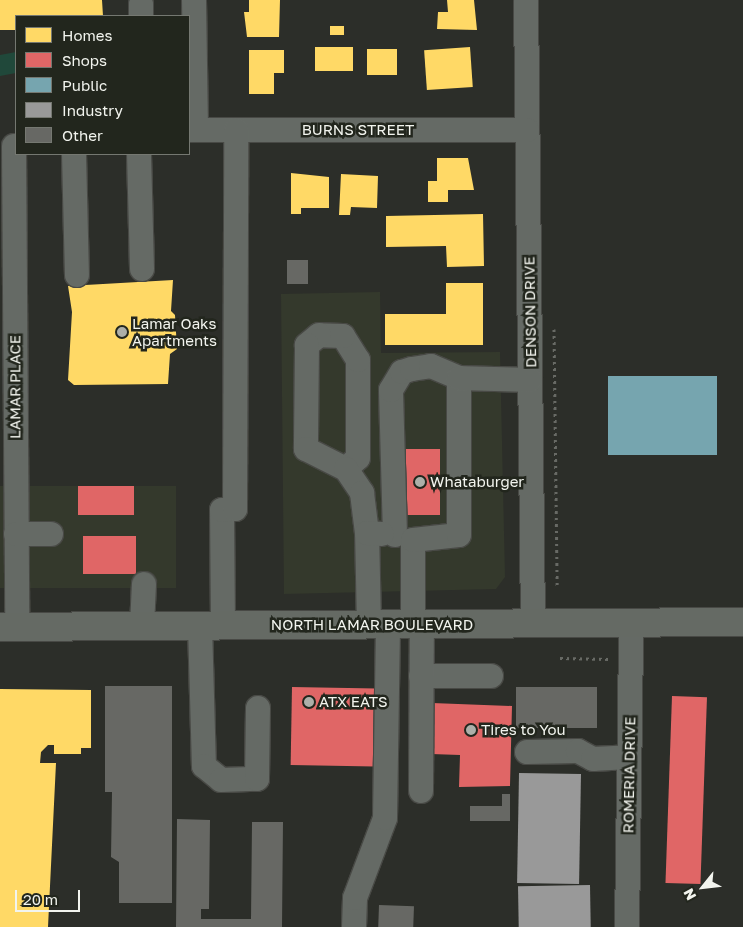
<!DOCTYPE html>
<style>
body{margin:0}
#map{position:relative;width:743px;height:927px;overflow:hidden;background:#2c2e29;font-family:"Golos Text",sans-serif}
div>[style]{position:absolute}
.built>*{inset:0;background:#34392c;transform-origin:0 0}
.water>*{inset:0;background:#20483a}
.homes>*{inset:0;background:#ffd966;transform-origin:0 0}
.shops>*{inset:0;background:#e06666;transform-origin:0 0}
.public>*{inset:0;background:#76a5af;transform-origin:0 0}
.industry>*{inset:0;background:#999;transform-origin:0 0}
.building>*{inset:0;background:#676864;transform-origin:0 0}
.path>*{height:3px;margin-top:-1.5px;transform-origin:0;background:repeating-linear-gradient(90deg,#686a65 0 2.5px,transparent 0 6.5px)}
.roads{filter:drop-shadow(1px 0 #484945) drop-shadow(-1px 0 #484945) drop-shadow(0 1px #484945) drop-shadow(0 -1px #484945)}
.minor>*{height:24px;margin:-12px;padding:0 12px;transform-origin:12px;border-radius:12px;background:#656a65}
.major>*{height:28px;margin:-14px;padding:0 14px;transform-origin:14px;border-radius:14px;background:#656a64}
.dots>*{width:14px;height:14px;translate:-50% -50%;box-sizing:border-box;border:2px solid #22261d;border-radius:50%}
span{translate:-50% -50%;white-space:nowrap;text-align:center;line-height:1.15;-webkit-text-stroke:5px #22261d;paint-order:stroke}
.street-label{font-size:15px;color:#f2f4ee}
.poi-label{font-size:15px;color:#f2f4ee}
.left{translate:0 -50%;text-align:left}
.legend{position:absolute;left:15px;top:15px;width:175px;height:140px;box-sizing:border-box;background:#22261d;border:1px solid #757871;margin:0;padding:6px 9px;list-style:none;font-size:15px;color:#f2f4ee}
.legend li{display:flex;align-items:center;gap:10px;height:25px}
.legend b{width:25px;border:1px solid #757871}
.north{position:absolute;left:678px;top:862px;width:50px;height:50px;-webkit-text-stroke:4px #22261d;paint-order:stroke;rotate:241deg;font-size:14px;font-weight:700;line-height:20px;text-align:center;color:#f2f4ee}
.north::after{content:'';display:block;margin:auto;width:18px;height:22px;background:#f2f4ee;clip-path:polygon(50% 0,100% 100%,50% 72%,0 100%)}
.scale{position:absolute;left:15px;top:890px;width:65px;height:22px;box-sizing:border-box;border:2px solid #f2f4ee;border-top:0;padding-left:6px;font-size:15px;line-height:18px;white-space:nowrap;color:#f2f4ee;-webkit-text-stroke:4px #22261d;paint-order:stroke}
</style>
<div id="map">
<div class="built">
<div style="clip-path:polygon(380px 292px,381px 353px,500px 352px,505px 577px,496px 589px,284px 594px,281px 294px)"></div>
<div style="left:0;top:486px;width:176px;height:102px"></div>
</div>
<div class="water">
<div style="clip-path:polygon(16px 52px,16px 73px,0 76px,0 55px)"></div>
</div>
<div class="homes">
<div style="clip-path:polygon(0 0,102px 0,103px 16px,16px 16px,16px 30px,0 30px)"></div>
<div style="clip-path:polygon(249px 0,280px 0,279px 37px,247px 37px,244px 12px,249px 12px)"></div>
<div style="clip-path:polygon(447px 0,474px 0,477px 30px,437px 29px,438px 12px,448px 12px)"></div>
<div style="left:330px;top:26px;width:14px;height:9px"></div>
<div style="left:315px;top:47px;width:38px;height:24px"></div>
<div style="left:470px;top:47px;width:40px;height:46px;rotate:86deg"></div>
<div style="left:367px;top:49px;width:30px;height:26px"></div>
<div style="clip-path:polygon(249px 50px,284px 50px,284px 73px,274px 73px,274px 94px,249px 94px)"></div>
<div style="clip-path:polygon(437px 158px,468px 158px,474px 190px,448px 190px,448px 202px,428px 202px,428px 181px,437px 181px)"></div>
<div style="clip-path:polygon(291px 173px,329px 177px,329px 208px,301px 208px,301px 214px,291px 214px)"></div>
<div style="clip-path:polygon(341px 174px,378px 176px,377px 208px,351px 207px,350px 215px,339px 215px)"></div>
<div style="clip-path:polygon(483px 214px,484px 266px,447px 267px,446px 246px,386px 247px,386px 216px)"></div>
<div style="clip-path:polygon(173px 280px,171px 311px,175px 315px,177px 349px,170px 354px,168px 384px,74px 385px,68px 380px,72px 312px,68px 286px)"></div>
<div style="clip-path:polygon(446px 283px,483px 283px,483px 345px,385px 345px,385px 314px,446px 314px)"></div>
<div style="clip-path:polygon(0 689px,91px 690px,91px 748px,81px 748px,81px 754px,54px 754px,54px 745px,48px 745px,41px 752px,40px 763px,56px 763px,48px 927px,0 927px)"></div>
</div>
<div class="shops">
<div style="left:399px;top:449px;width:41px;height:66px"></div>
<div style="left:78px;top:486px;width:56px;height:29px"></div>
<div style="left:136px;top:536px;width:38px;height:53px;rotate:90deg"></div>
<div style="left:292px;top:687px;width:84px;height:78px;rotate:1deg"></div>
<div style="left:672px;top:696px;width:35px;height:187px;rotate:2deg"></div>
<div style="clip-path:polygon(432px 703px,512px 706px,510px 786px,459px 787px,460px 755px,431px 754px)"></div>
</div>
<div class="public">
<div style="left:608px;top:376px;width:109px;height:79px"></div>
</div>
<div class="industry">
<div style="left:519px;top:773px;width:62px;height:110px;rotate:1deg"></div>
<div style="left:590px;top:885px;width:42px;height:72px;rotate:89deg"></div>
</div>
<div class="building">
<div style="left:308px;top:260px;width:24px;height:21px;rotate:90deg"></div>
<div style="clip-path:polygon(105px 686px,172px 686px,172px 903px,119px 903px,119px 862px,111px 857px,112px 792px,105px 792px)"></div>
<div style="left:516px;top:687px;width:81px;height:41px"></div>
<div style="clip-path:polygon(502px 794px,510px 794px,510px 821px,470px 821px,470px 806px,502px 806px)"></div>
<div style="clip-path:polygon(177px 819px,210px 820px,209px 909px,201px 909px,201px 919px,251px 919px,252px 822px,283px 822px,282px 927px,176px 927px)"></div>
<div style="left:379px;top:905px;width:35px;height:22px;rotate:2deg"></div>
</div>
<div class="path">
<div style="left:554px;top:329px;width:259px;rotate:89.3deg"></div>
<div style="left:560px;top:658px;width:49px;rotate:1.2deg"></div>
</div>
<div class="roads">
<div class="minor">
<div style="left:194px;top:0;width:129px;rotate:89.1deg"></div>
<div style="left:526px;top:0;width:624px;rotate:89.36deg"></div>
<div style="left:141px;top:16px;width:12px;rotate:-90deg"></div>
<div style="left:189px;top:130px;width:338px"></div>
<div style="left:14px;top:146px;width:481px;rotate:89.6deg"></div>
<div style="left:74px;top:154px;width:121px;rotate:88.6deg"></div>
<div style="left:139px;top:154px;width:115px;rotate:88.5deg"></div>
<div style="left:346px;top:469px;width:16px;rotate:-43deg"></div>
<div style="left:358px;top:458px;width:98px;rotate:-90deg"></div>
<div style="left:358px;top:360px;width:28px;rotate:-122deg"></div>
<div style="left:343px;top:336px;width:24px;rotate:-178deg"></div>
<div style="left:319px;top:335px;width:16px;rotate:140deg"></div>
<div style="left:307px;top:345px;width:104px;rotate:90.6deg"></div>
<div style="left:306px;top:449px;width:45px;rotate:26.6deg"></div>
<div style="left:346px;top:469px;width:29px;rotate:56deg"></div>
<div style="left:362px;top:493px;width:40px;rotate:82.9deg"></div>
<div style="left:16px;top:534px;width:35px"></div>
<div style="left:395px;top:535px;width:145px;rotate:-91.6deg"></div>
<div style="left:391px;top:390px;width:21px;rotate:-59deg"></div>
<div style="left:402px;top:372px;width:10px;rotate:-17deg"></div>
<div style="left:412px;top:369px;width:19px;rotate:-9deg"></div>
<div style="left:431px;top:366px;width:30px;rotate:23deg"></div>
<div style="left:413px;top:624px;width:84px;rotate:-90deg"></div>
<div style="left:413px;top:540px;width:46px;rotate:-6.2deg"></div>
<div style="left:459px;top:535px;width:157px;rotate:-90deg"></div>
<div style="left:459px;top:378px;width:71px;rotate:1.6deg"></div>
<div style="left:200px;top:625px;width:141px;rotate:88.4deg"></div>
<div style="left:204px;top:766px;width:22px;rotate:39deg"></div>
<div style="left:221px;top:780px;width:36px;rotate:-2deg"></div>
<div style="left:257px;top:779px;width:71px;rotate:-89.2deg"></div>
<div style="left:223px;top:625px;width:115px;rotate:-90.5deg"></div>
<div style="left:222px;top:510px;width:13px;rotate:-4deg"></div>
<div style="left:235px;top:509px;width:379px;rotate:-89.8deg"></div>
<div style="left:369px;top:625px;width:92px;rotate:-91.2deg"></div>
<div style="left:367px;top:533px;width:15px;rotate:4deg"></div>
<div style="left:142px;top:626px;width:42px;rotate:-87.3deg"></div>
<div style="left:421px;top:676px;width:70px"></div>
<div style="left:527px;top:752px;width:51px;rotate:-1.1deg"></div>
<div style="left:578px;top:751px;width:17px;rotate:28deg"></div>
<div style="left:593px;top:759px;width:36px;rotate:-3deg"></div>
<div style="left:421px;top:791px;width:167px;rotate:-89.7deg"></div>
<div style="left:354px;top:927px;width:29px;rotate:-88deg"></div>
<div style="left:355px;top:898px;width:85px;rotate:-69.4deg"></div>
<div style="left:385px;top:818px;width:193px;rotate:-89.1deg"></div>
<div style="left:627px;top:927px;width:304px;rotate:-89.2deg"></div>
</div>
<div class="major">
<div style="left:0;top:627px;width:743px;rotate:-0.39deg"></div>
</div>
</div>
<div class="dots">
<div style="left:122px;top:332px;background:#adafa9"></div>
<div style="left:420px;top:482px;background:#adafa9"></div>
<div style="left:309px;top:702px;background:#adafa9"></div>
<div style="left:471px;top:730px;background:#adafa9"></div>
</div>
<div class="street-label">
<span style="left:358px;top:130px">BURNS STREET</span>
<span style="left:530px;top:312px;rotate:-91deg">DENSON DRIVE</span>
<span style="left:15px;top:387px;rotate:-90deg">LAMAR PLACE</span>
<span style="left:372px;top:625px">NORTH LAMAR BOULEVARD</span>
<span style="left:629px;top:775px;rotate:-89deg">ROMERIA DRIVE</span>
</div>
<div class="poi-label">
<span class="left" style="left:132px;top:332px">Lamar Oaks<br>Apartments</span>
<span class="left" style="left:430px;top:482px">Whataburger</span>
<span class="left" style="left:319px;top:702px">ATX EATS</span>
<span class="left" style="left:481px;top:730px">Tires to You</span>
</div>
<ul class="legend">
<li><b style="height:14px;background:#ffd966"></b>Homes</li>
<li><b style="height:14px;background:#e06666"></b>Shops</li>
<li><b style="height:14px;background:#76a5af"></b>Public</li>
<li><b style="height:14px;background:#999"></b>Industry</li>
<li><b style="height:14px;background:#676864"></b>Other</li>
</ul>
<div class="north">N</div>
<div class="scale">20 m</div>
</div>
